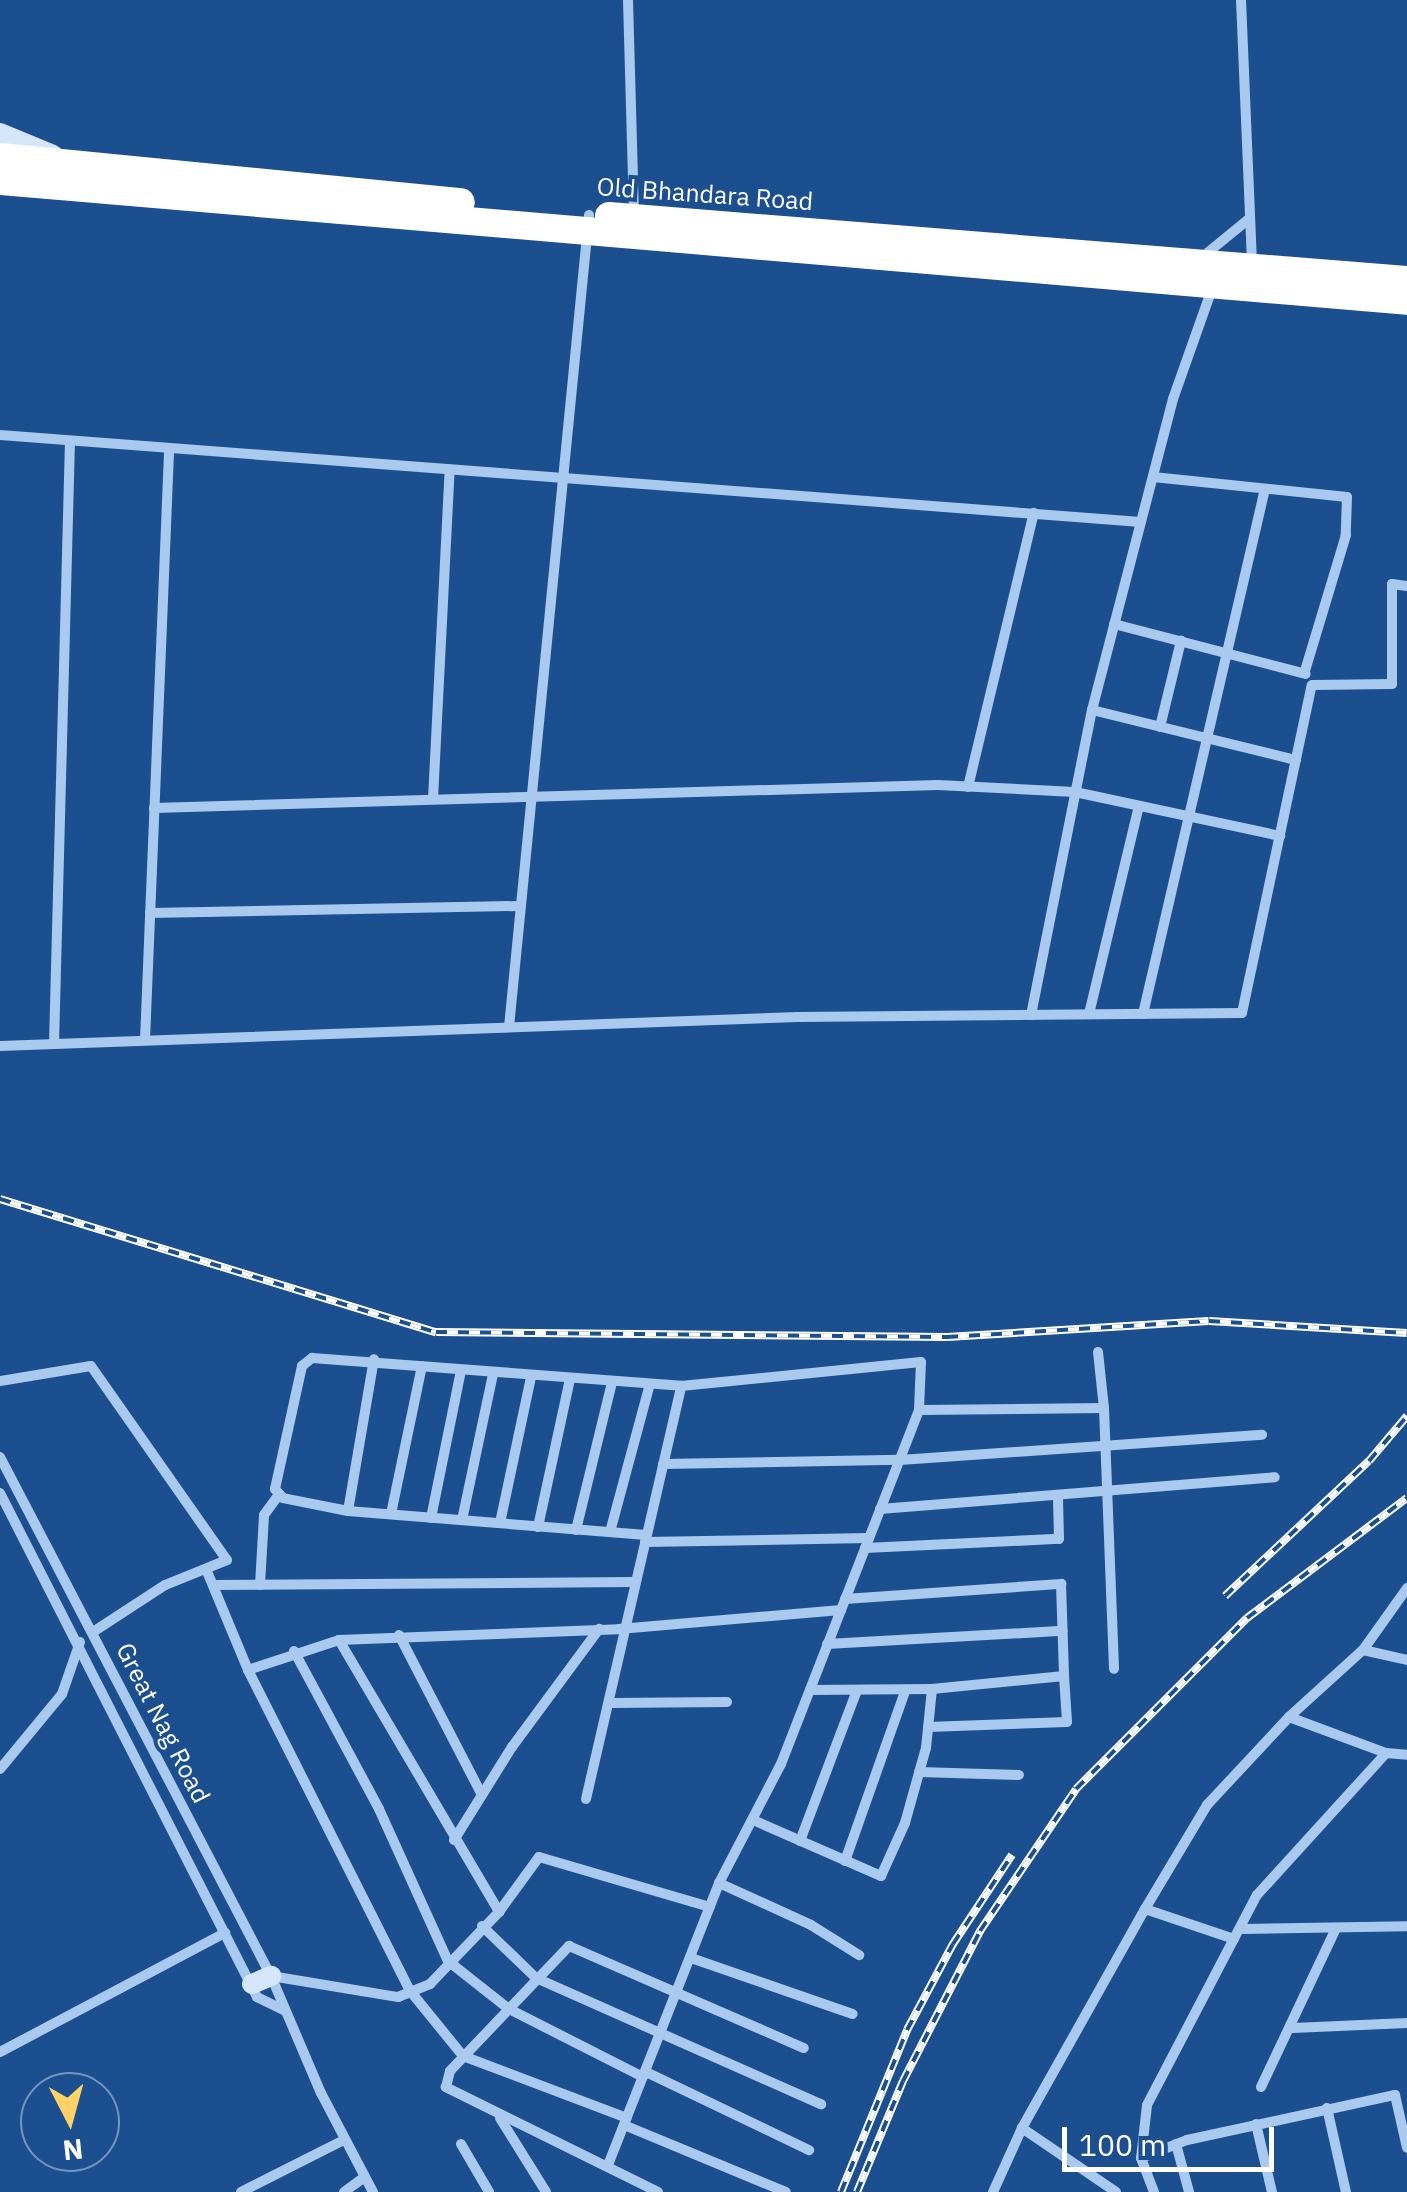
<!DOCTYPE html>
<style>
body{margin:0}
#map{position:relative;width:1407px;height:2192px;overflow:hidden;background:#1b4f8f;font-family:"IBM Plex Sans",sans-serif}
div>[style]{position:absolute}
.street>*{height:10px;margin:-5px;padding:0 5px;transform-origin:5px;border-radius:5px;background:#a9c9ee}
.secondary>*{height:20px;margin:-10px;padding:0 10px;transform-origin:10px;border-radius:10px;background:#d6e6fa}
.highway>*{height:28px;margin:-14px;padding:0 14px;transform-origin:14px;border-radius:14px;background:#fff}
.rail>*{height:8px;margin-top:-4px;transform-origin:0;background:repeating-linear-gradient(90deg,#1b4f8f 0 11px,#fff 0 22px);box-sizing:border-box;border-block:2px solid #fff}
span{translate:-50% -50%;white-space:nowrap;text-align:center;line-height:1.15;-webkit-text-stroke:8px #1b4f8f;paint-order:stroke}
.street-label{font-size:25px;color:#fff}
.north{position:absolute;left:20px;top:2072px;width:100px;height:100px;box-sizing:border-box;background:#1b4f8f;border:2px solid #7695bc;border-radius:50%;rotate:174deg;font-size:28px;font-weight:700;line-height:40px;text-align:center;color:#fff}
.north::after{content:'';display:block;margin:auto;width:35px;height:45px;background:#ffd166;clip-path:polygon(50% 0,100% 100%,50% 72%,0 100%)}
.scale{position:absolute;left:1062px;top:2127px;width:212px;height:45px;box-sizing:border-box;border:5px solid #fff;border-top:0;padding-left:12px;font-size:30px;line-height:35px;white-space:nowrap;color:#fff;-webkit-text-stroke:8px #1b4f8f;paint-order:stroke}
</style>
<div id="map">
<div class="street">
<div style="left:628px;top:0;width:214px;rotate:88.4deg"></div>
<div style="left:1241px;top:0;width:267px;rotate:87.6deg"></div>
<div style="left:1201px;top:258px;width:63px;rotate:-39.2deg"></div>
<div style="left:0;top:435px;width:1144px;rotate:4.36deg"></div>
<div style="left:1153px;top:477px;width:195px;rotate:5.9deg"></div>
<div style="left:1347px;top:497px;width:38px;rotate:92deg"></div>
<div style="left:1346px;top:535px;width:142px;rotate:106.8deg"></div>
<div style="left:1114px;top:624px;width:198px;rotate:14.6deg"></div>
<div style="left:1092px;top:710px;width:210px;rotate:13.8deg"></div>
<div style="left:1160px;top:727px;width:89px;rotate:-76.3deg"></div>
<div style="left:968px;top:787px;width:282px;rotate:-76.5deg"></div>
<div style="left:433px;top:799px;width:330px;rotate:-87.1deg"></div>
<div style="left:154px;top:808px;width:784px;rotate:-1.68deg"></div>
<div style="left:938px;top:785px;width:137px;rotate:2.9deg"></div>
<div style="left:1075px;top:792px;width:210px;rotate:12.1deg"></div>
<div style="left:150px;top:913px;width:371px;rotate:-1.1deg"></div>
<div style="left:1089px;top:1014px;width:214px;rotate:-76.5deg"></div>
<div style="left:1143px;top:1014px;width:539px;rotate:-76.92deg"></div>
<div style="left:1031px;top:1015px;width:311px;rotate:-78.7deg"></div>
<div style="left:1092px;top:710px;width:321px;rotate:-75.4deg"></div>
<div style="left:1173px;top:399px;width:117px;rotate:-70.5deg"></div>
<div style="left:509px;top:1027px;width:816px;rotate:-84.37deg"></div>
<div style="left:145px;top:1040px;width:588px;rotate:-87.66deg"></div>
<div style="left:54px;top:1044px;width:602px;rotate:-88.48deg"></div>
<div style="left:0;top:1046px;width:798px;rotate:-2.08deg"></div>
<div style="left:797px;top:1017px;width:445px;rotate:-0.5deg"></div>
<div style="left:1242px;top:1013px;width:335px;rotate:-78deg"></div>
<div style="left:1312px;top:685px;width:80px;rotate:-0.7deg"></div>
<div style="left:1392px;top:684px;width:100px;rotate:-90deg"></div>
<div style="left:1392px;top:584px;width:15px;rotate:8deg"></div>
<div style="left:1098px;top:1352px;width:56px;rotate:83.9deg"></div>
<div style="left:0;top:1381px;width:92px;rotate:-9.4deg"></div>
<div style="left:91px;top:1366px;width:237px;rotate:55deg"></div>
<div style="left:227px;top:1560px;width:67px;rotate:158deg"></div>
<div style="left:165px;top:1585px;width:86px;rotate:146.9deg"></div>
<div style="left:0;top:1457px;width:585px;rotate:62.43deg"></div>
<div style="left:271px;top:1976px;width:127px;rotate:66.9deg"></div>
<div style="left:321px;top:2093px;width:112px;rotate:62.3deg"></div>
<div style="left:663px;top:1464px;width:237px;rotate:-1deg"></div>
<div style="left:900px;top:1460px;width:363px;rotate:-4deg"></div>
<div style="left:0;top:1493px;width:566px;rotate:62.98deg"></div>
<div style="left:257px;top:1997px;width:30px;rotate:26deg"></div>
<div style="left:880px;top:1509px;width:396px;rotate:-4.6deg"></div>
<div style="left:348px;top:1511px;width:154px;rotate:-80.3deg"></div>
<div style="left:391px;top:1514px;width:151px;rotate:-78.2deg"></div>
<div style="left:431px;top:1518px;width:150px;rotate:-78.5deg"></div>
<div style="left:462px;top:1520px;width:149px;rotate:-78deg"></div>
<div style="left:500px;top:1523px;width:149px;rotate:-78deg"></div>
<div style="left:538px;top:1527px;width:151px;rotate:-77.8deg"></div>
<div style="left:576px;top:1530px;width:152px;rotate:-76.3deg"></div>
<div style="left:610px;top:1532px;width:153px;rotate:-74.9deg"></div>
<div style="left:646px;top:1535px;width:299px;rotate:-175.4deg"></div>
<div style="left:348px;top:1511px;width:66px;rotate:-168.7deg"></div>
<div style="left:283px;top:1498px;width:12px;rotate:-132deg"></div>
<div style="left:275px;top:1489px;width:126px;rotate:-77.6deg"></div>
<div style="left:302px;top:1366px;width:13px;rotate:-39deg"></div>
<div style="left:312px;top:1358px;width:370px;rotate:4.3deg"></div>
<div style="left:645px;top:1542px;width:224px;rotate:-1deg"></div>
<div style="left:865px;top:1548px;width:194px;rotate:-2.7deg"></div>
<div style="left:1059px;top:1539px;width:42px;rotate:-91.4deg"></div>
<div style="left:206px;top:1569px;width:109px;rotate:67.4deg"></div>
<div style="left:248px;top:1670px;width:361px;rotate:63.2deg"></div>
<div style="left:411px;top:1992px;width:82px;rotate:50.9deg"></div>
<div style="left:463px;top:2056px;width:175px;rotate:20.7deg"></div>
<div style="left:213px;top:1585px;width:422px;rotate:-0.4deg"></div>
<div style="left:260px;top:1585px;width:70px;rotate:-86.7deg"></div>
<div style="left:264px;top:1515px;width:26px;rotate:-54deg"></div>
<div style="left:845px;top:1599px;width:217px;rotate:-4deg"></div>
<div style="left:1061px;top:1584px;width:92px;rotate:88.1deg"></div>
<div style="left:399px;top:1635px;width:180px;rotate:62.6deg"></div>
<div style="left:339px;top:1640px;width:316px;rotate:59.5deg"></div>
<div style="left:827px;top:1644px;width:236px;rotate:-3.2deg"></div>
<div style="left:1363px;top:1650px;width:76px;rotate:-54.6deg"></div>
<div style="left:294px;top:1651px;width:179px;rotate:61.7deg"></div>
<div style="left:379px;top:1809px;width:167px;rotate:65.6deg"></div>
<div style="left:448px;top:1961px;width:78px;rotate:38.2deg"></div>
<div style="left:509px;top:2009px;width:150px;rotate:26.9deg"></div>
<div style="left:248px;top:1670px;width:96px;rotate:-18.2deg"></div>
<div style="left:339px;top:1640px;width:280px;rotate:-2.2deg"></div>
<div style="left:619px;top:1629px;width:223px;rotate:-4.9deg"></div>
<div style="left:611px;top:1703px;width:116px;rotate:-0.5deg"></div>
<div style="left:1289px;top:1717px;width:103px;rotate:20.4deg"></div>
<div style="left:928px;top:1727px;width:139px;rotate:-2.1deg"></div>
<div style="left:1067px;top:1722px;width:46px;rotate:-93.7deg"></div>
<div style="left:1064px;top:1676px;width:133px;rotate:174.4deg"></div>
<div style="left:0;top:1769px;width:97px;rotate:-50.4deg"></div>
<div style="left:62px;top:1694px;width:55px;rotate:-70.9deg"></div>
<div style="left:919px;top:1772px;width:100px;rotate:1.7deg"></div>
<div style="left:586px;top:1799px;width:424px;rotate:-77deg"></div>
<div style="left:681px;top:1386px;width:241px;rotate:-5.7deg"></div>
<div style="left:921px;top:1362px;width:48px;rotate:92.4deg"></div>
<div style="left:753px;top:1820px;width:140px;rotate:23.6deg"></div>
<div style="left:881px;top:1876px;width:58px;rotate:-65.6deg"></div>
<div style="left:905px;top:1823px;width:78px;rotate:-74.4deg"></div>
<div style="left:926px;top:1748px;width:59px;rotate:-84.2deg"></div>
<div style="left:932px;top:1689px;width:122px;rotate:179.5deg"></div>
<div style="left:454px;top:1840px;width:110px;rotate:-58.1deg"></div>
<div style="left:512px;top:1747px;width:147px;rotate:-53.6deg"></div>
<div style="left:800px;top:1841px;width:161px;rotate:-69.3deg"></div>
<div style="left:845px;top:1861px;width:182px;rotate:-70.5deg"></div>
<div style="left:719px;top:1883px;width:101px;rotate:24.5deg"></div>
<div style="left:811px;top:1925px;width:57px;rotate:32deg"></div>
<div style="left:1145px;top:1909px;width:121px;rotate:-59.2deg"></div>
<div style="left:1207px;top:1805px;width:120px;rotate:-47deg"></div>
<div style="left:1289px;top:1717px;width:100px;rotate:-42.2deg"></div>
<div style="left:1363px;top:1650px;width:45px;rotate:12.8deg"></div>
<div style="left:482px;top:1926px;width:75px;rotate:43.9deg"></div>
<div style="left:536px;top:1978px;width:312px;rotate:23.9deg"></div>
<div style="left:1243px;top:1929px;width:164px;rotate:-1deg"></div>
<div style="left:691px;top:1958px;width:171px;rotate:19.1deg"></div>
<div style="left:271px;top:1976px;width:129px;rotate:9.4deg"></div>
<div style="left:398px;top:1997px;width:35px;rotate:-22deg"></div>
<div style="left:430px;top:1984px;width:100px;rotate:-46.2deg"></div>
<div style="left:499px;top:1912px;width:68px;rotate:-54deg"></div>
<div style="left:539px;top:1857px;width:178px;rotate:16.3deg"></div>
<div style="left:1293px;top:2028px;width:114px;rotate:-2.5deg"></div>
<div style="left:0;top:2052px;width:255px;rotate:-27.9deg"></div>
<div style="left:646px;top:2072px;width:181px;rotate:25.6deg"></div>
<div style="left:1261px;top:2087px;width:176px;rotate:-64.7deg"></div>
<div style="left:1327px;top:2108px;width:86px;rotate:77.3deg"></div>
<div style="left:500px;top:2118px;width:87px;rotate:58.1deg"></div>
<div style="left:1256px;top:2124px;width:70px;rotate:76.8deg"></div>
<div style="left:624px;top:2125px;width:175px;rotate:22.5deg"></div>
<div style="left:461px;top:2144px;width:56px;rotate:59.7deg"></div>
<div style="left:1176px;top:2144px;width:50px;rotate:74.8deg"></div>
<div style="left:1141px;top:2158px;width:49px;rotate:-21.4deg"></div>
<div style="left:1187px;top:2140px;width:213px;rotate:-12.2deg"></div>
<div style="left:1395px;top:2095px;width:54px;rotate:77.2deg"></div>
<div style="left:608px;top:2165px;width:303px;rotate:-68.5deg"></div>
<div style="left:719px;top:1883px;width:134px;rotate:-62.5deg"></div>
<div style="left:781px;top:1764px;width:380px;rotate:-68.7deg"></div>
<div style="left:919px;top:1410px;width:185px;rotate:-0.6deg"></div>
<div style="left:1104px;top:1408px;width:261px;rotate:87.8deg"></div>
<div style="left:241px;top:2192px;width:115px;rotate:-26.8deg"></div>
<div style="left:344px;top:2192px;width:24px;rotate:-36deg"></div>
<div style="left:658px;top:2192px;width:237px;rotate:-153.7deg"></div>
<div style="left:446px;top:2087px;width:16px;rotate:-76deg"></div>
<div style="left:450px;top:2071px;width:173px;rotate:-46.4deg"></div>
<div style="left:569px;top:1946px;width:256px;rotate:23.5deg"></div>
<div style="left:993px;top:2192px;width:70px;rotate:-65.6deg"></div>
<div style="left:1116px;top:2192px;width:114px;rotate:-145.8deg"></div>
<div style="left:1022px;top:2128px;width:251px;rotate:-60.7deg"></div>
<div style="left:1145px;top:1909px;width:94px;rotate:18.6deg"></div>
<div style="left:1154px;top:2192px;width:36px;rotate:-111deg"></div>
<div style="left:1141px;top:2158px;width:53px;rotate:-83.5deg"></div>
<div style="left:1147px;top:2105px;width:237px;rotate:-62.4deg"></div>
<div style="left:1257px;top:1895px;width:192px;rotate:-47.7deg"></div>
<div style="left:1386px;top:1753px;width:21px;rotate:5deg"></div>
</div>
<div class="secondary">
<div style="left:0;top:133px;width:57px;rotate:22.5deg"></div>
<div style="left:252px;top:1984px;width:21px;rotate:-23deg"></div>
</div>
<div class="highway">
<div style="left:0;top:157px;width:463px;rotate:5.6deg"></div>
<div style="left:0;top:181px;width:1412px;rotate:4.87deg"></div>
<div style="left:609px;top:216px;width:801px;rotate:4.59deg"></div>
</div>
<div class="rail">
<div style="left:0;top:1199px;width:456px;rotate:17deg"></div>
<div style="left:436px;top:1332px;width:511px;rotate:0.56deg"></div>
<div style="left:947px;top:1337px;width:262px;rotate:-3.5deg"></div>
<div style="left:1209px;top:1321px;width:198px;rotate:3.5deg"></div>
<div style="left:1225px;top:1596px;width:197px;rotate:-43.2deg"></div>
<div style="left:1369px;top:1461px;width:59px;rotate:-49.8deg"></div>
<div style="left:841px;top:2192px;width:175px;rotate:-67.8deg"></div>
<div style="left:907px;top:2030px;width:98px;rotate:-61.9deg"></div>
<div style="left:953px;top:1944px;width:107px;rotate:-56.5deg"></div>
<div style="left:857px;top:2192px;width:120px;rotate:-67.5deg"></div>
<div style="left:903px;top:2081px;width:169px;rotate:-62.8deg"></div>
<div style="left:980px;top:1931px;width:171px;rotate:-55.9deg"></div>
<div style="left:1076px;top:1789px;width:242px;rotate:-45deg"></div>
<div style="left:1247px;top:1618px;width:200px;rotate:-36.9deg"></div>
</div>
<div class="street-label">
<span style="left:705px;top:194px;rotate:4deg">Old Bhandara Road</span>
<span style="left:163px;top:1723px;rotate:63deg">Great Nag Road</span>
</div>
<div class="north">N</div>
<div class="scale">100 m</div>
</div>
